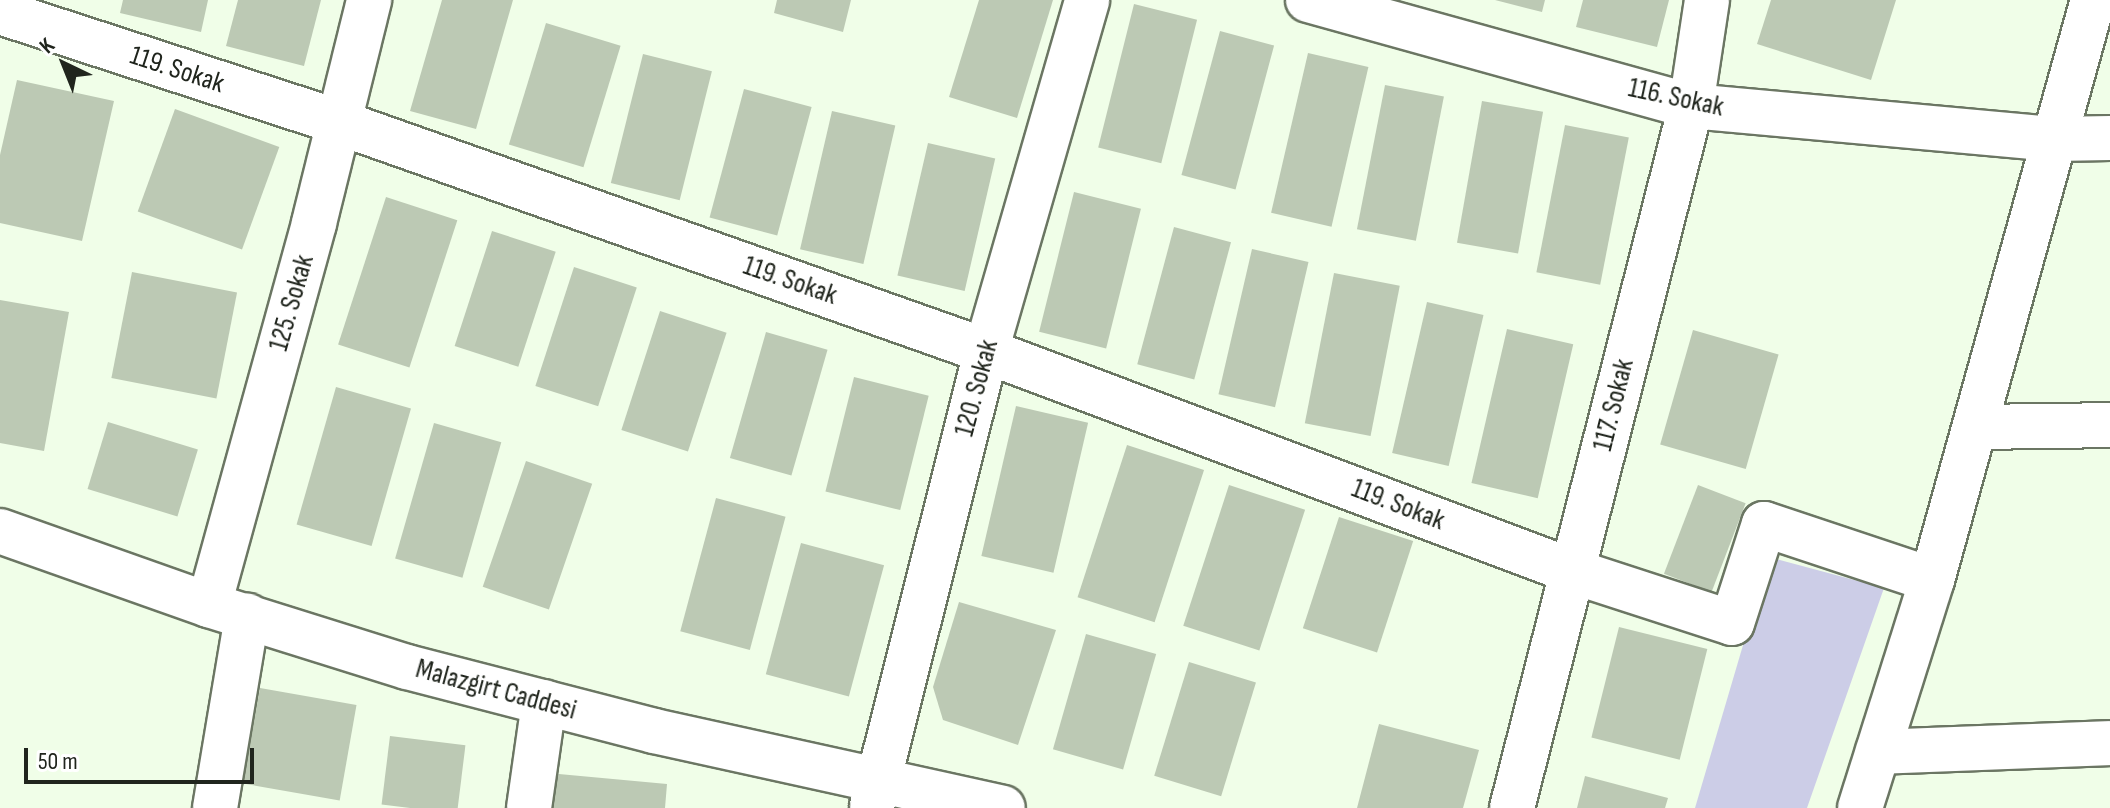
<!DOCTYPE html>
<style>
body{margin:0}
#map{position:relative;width:2110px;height:808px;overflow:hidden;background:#f0fee8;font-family:"Sofia Sans Condensed",sans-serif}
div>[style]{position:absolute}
.green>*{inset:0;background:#cccde7}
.building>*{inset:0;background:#bcc9b4;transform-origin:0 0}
.roads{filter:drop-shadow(2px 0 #6b7663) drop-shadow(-2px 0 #6b7663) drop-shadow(0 2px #6b7663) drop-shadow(0 -2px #6b7663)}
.minor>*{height:44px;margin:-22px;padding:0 22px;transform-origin:22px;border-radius:22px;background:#fff}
span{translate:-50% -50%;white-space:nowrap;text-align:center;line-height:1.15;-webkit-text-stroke:6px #fff;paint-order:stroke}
.street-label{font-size:28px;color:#20251d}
.north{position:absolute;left:24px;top:24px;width:80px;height:80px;-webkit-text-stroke:6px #fff;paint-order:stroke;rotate:317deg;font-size:22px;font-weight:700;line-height:32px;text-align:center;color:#20251d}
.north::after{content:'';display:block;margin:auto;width:28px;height:36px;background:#20251d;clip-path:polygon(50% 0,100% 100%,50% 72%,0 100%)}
.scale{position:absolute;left:24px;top:748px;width:230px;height:36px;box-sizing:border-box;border:4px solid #20251d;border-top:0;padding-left:10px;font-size:24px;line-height:28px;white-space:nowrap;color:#20251d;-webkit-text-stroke:6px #fff;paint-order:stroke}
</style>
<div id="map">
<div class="green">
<div style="clip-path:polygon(1769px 557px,1884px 588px,1807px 808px,1695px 808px)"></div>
</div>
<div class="building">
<div style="clip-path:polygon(123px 0,208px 0,201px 32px,120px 13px)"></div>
<div style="clip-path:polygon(238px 0,321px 0,304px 66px,226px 46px)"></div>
<div style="clip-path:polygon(442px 0,513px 0,476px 129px,410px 111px)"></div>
<div style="clip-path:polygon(777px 0,851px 0,843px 32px,774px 13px)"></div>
<div style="clip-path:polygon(979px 0,1053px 0,1017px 118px,949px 97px)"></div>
<div style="clip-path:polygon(1495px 0,1545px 0,1542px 12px)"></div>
<div style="clip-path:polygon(1583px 0,1669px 0,1657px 47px,1576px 27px)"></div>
<div style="clip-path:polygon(1771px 0,1896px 0,1871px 80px,1757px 44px)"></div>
<div style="left:1134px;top:4px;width:65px;height:148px;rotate:14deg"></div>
<div style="left:546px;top:23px;width:78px;height:127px;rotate:17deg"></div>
<div style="left:1220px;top:31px;width:56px;height:149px;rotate:15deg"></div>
<div style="left:1308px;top:53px;width:62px;height:164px;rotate:13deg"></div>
<div style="left:643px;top:54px;width:71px;height:133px;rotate:14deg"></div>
<div style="clip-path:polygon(17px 80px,114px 101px,82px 241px,0 223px,0 155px)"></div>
<div style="left:1385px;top:85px;width:60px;height:147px;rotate:11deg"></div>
<div style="left:744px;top:89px;width:70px;height:133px;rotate:15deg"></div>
<div style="left:1482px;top:101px;width:62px;height:144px;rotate:10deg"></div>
<div style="left:175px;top:109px;width:111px;height:109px;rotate:20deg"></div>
<div style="left:832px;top:111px;width:65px;height:142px;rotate:13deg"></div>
<div style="left:1565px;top:125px;width:65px;height:150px;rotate:11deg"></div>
<div style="left:928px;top:143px;width:69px;height:136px;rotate:13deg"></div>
<div style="left:1074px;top:192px;width:69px;height:144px;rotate:14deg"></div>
<div style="left:386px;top:197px;width:75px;height:155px;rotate:18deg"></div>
<div style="left:1174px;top:227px;width:59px;height:142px;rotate:15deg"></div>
<div style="left:492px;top:231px;width:67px;height:121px;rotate:18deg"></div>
<div style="left:1252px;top:249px;width:58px;height:149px;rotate:13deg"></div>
<div style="left:574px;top:267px;width:66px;height:125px;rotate:18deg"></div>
<div style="left:132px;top:272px;width:107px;height:108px;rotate:11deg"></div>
<div style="left:1334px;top:273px;width:67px;height:153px;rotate:11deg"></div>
<div style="clip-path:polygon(0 300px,69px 312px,44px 451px,0 443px)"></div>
<div style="left:1427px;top:302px;width:58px;height:155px;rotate:13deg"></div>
<div style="left:660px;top:311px;width:70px;height:125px;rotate:18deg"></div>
<div style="left:1507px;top:329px;width:68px;height:158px;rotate:13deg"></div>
<div style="left:1693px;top:330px;width:89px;height:119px;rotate:16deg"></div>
<div style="left:766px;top:332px;width:64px;height:131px;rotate:16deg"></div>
<div style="left:854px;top:377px;width:77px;height:118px;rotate:14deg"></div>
<div style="left:336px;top:387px;width:78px;height:143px;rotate:16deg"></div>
<div style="left:1016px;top:406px;width:74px;height:154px;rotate:13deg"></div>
<div style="left:108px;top:422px;width:94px;height:70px;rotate:17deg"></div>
<div style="left:434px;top:423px;width:70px;height:141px;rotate:16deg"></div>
<div style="left:1127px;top:445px;width:81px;height:160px;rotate:18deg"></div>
<div style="left:526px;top:461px;width:70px;height:133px;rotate:19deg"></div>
<div style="left:1229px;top:485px;width:80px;height:148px;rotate:18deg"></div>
<div style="left:1698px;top:485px;width:51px;height:95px;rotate:21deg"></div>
<div style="left:716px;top:498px;width:72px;height:138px;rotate:15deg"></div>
<div style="left:1339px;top:517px;width:78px;height:117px;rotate:18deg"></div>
<div style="left:801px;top:543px;width:86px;height:136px;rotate:15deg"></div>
<div style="clip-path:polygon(959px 602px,1056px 630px,1018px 745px,943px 720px,933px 687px)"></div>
<div style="left:1619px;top:627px;width:91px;height:114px;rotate:14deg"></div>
<div style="left:1086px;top:634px;width:73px;height:120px;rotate:16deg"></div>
<div style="left:1189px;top:662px;width:70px;height:119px;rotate:17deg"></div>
<div style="left:260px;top:688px;width:98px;height:97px;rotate:10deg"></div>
<div style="clip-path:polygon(1379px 724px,1479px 750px,1463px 808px,1357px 808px)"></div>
<div style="left:390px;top:736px;width:76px;height:69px;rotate:7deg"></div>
<div style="clip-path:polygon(548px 773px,667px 784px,665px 808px,545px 808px)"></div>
<div style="clip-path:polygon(1585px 776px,1668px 798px,1665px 808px,1577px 808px)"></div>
</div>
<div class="roads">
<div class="minor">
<div style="left:1308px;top:0;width:397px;rotate:15.5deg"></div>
<div style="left:1691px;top:106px;width:365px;rotate:5.2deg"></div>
<div style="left:2055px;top:139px;width:55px;rotate:-1deg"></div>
<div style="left:0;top:12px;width:355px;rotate:18deg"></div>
<div style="left:338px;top:122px;width:687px;rotate:19.46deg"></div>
<div style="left:986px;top:351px;width:626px;rotate:20.58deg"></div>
<div style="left:1572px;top:571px;width:168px;rotate:18deg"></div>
<div style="left:1732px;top:623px;width:104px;rotate:-72.1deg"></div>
<div style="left:1764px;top:524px;width:177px;rotate:18.4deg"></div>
<div style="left:1975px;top:427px;width:135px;rotate:-0.8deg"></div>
<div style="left:0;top:531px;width:222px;rotate:19.5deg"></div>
<div style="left:209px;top:605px;width:207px;rotate:17.4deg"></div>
<div style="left:407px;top:667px;width:255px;rotate:14.5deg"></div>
<div style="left:654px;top:731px;width:357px;rotate:12.4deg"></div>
<div style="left:209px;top:605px;width:396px;rotate:-74.6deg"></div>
<div style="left:314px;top:223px;width:230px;rotate:-76.1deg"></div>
<div style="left:1878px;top:752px;width:232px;rotate:-2.2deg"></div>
<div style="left:872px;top:806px;width:469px;rotate:-75.9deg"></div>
<div style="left:986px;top:351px;width:365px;rotate:-73.9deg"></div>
<div style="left:215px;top:808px;width:195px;rotate:-80.5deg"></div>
<div style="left:529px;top:808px;width:107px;rotate:-81.9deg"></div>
<div style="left:1512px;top:808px;width:724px;rotate:-75.7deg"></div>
<div style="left:1691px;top:106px;width:107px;rotate:-81.4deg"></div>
<div style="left:1860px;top:808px;width:239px;rotate:-72.5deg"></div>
<div style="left:1932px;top:580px;width:602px;rotate:-74.49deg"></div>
</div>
</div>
<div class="street-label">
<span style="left:177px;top:70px;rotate:18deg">119. Sokak</span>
<span style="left:1676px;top:98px;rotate:12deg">116. Sokak</span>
<span style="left:790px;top:281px;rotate:19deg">119. Sokak</span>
<span style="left:292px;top:303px;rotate:-74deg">125. Sokak</span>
<span style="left:977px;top:388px;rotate:-75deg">120. Sokak</span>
<span style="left:1614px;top:405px;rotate:-76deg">117. Sokak</span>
<span style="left:1398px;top:505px;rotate:21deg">119. Sokak</span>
<span style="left:496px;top:690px;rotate:15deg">Malazgirt Caddesi</span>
</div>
<div class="north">K</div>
<div class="scale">50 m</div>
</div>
